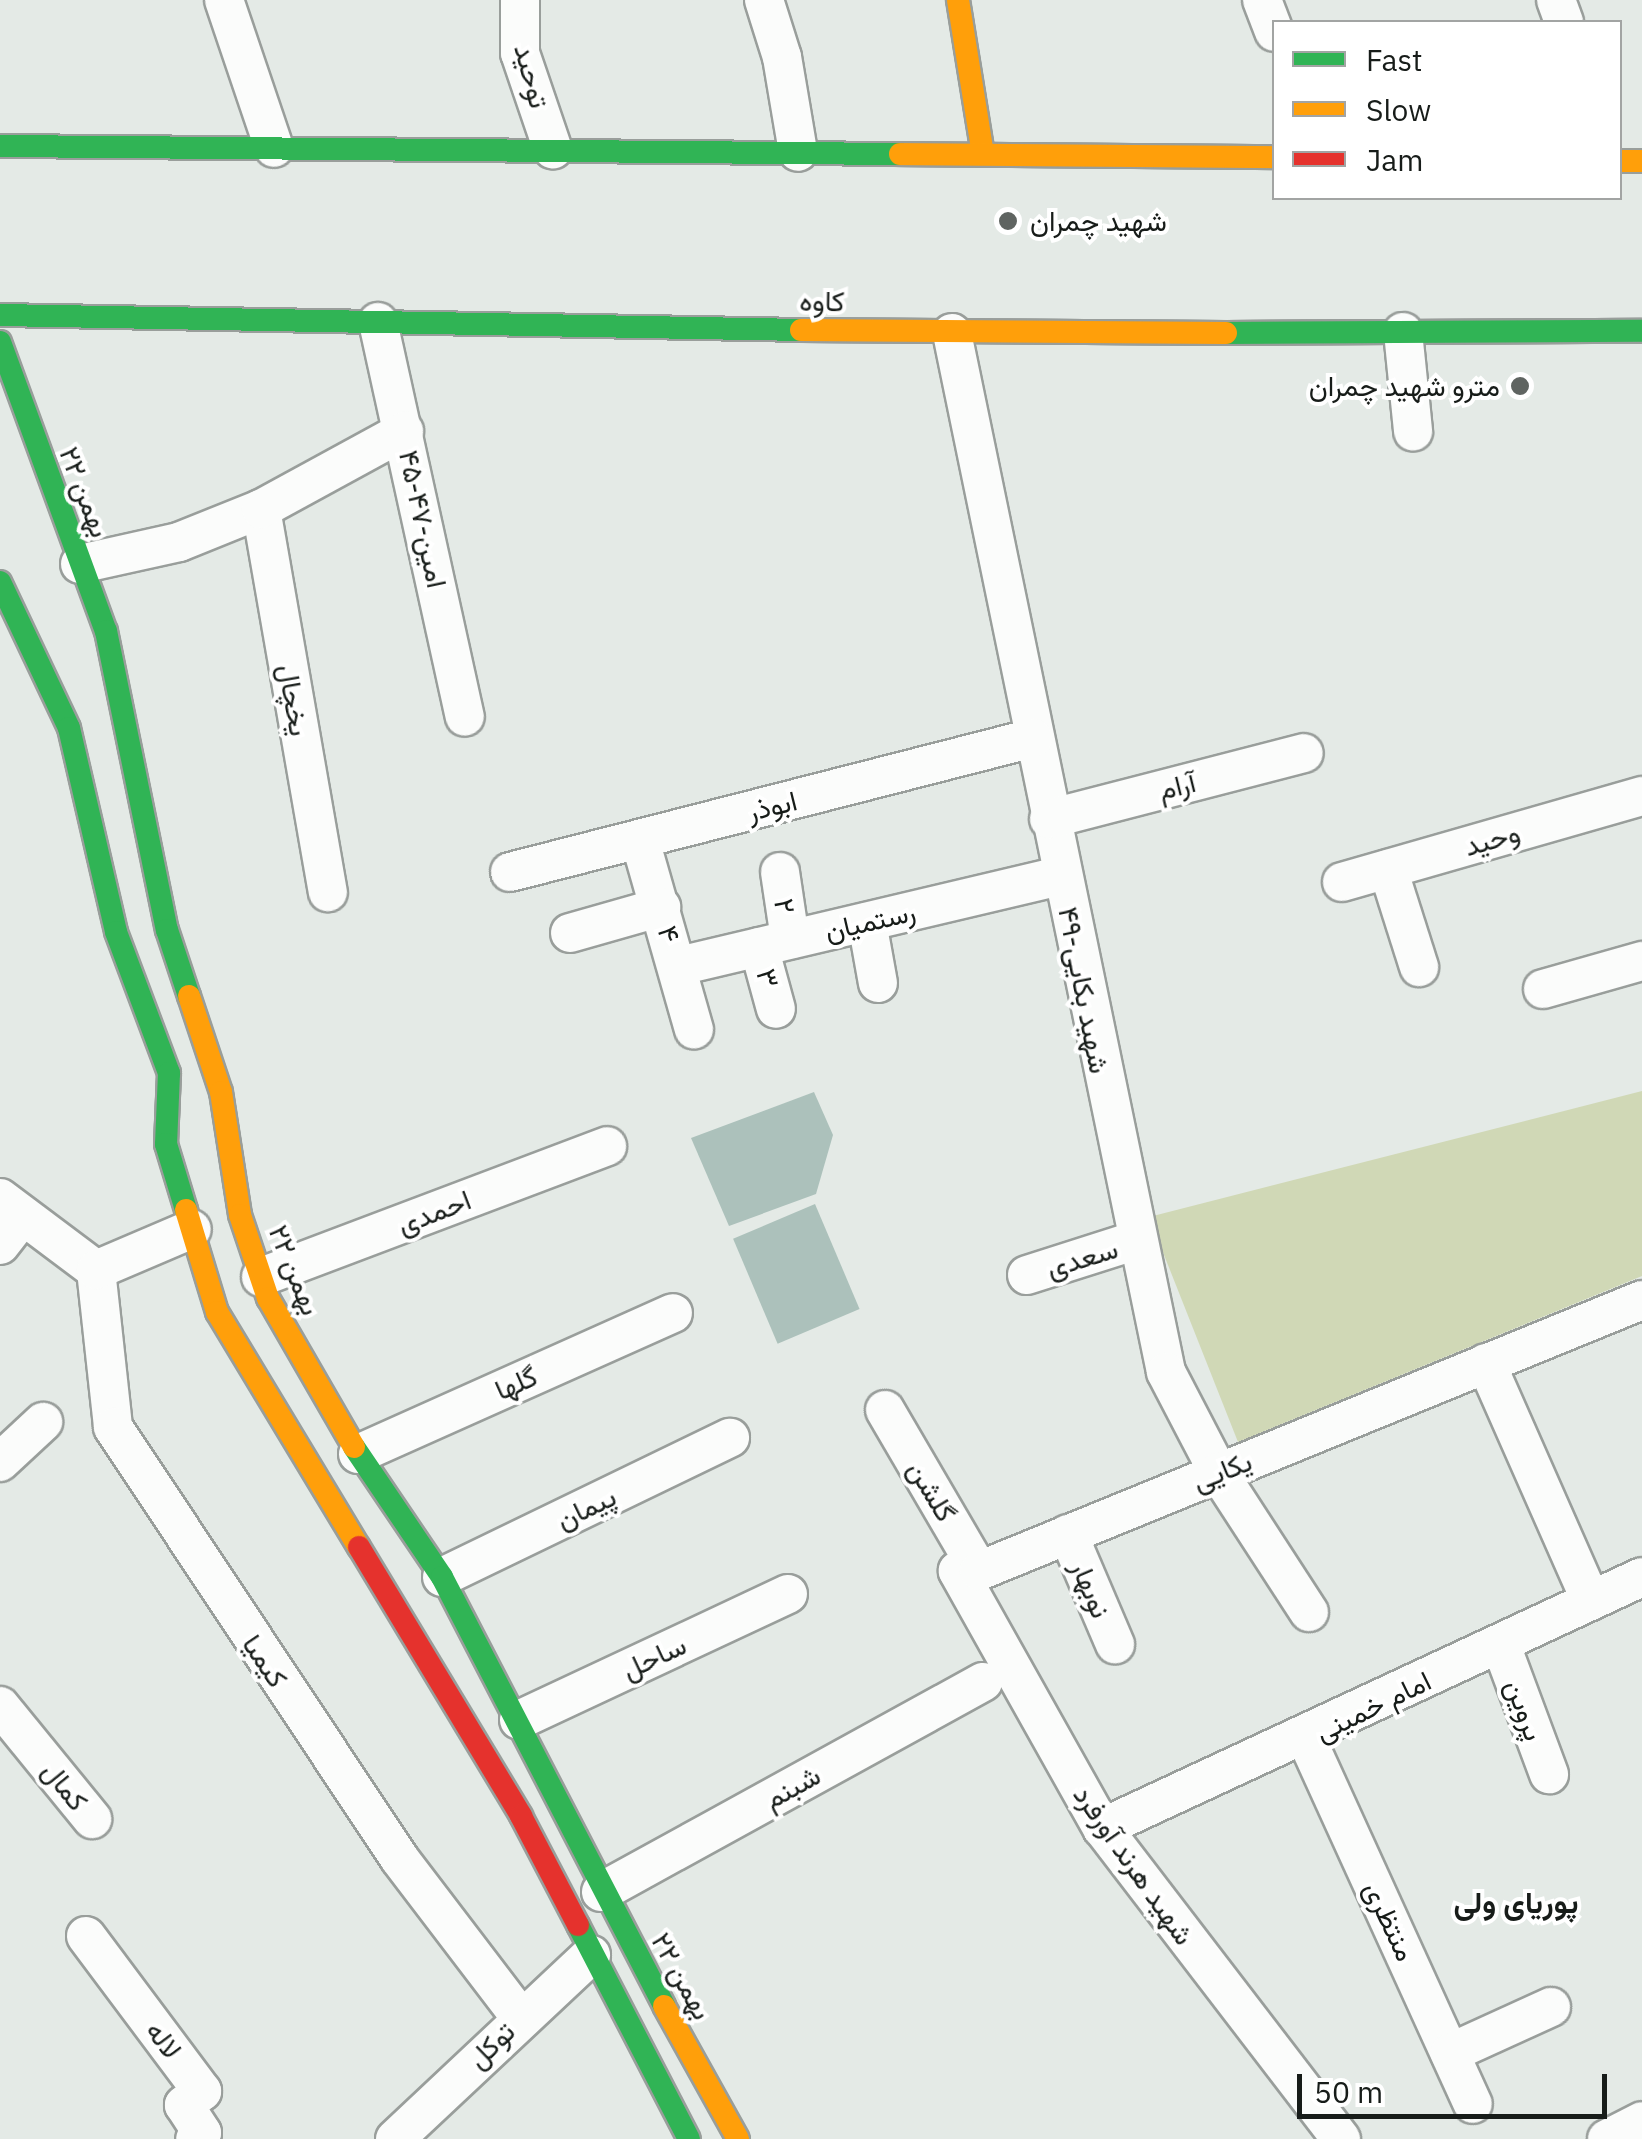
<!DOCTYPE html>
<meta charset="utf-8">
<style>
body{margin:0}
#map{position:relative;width:1642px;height:2139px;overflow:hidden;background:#e4eae6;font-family:"IBM Plex Sans",Vazirmatn,sans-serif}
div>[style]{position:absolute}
.green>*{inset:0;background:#d0d8b6}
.building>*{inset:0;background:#acc1bb;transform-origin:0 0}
.roads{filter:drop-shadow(2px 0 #999e9b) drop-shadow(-2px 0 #999e9b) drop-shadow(0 2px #999e9b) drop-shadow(0 -2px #999e9b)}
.street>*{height:38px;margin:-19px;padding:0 19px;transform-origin:19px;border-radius:19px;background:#fbfcfb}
.fast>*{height:22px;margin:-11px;padding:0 11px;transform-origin:11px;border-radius:11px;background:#30b455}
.slow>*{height:22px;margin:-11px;padding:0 11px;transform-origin:11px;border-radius:11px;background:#ff9f0a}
.jam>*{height:22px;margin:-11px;padding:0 11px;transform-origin:11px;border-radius:11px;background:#e5322d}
.dots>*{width:28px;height:28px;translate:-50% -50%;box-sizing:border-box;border:5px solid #fff;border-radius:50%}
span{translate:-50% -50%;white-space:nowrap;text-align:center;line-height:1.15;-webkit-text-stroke:8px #fff;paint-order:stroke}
.street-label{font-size:28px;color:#171c19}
.poi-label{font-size:28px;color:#171c19}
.left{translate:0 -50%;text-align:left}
.right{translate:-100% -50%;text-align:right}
.neighbourhood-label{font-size:30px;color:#171c19;font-weight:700}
.legend{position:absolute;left:1272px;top:20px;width:350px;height:180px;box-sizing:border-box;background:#fff;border:2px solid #a2a4a3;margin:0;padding:12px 18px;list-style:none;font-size:30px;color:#171c19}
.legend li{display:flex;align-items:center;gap:20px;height:50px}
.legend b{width:50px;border:2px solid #a2a4a3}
.scale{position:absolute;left:1297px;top:2074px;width:310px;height:45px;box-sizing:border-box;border:5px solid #171c19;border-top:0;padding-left:12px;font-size:30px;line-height:35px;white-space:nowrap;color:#171c19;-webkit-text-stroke:8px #fff;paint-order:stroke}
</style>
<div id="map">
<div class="green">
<div style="clip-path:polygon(1642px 1091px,1642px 1276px,1238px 1442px,1149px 1217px)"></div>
</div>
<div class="building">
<div style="clip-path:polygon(814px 1092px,833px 1135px,816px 1194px,729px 1226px,691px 1138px)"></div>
<div style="left:815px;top:1204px;width:114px;height:89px;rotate:67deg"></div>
</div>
<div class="roads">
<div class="street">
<div style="left:224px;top:0;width:156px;rotate:71.3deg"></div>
<div style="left:520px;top:0;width:53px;rotate:90deg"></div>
<div style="left:520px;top:53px;width:102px;rotate:71.2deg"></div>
<div style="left:764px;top:0;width:60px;rotate:72.5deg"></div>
<div style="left:782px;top:57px;width:96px;rotate:80.4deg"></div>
<div style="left:1262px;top:0;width:34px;rotate:69deg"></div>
<div style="left:1556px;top:0;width:23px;rotate:70deg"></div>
<div style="left:378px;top:322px;width:404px;rotate:77.6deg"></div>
<div style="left:1403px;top:332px;width:100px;rotate:84.2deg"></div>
<div style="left:952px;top:333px;width:1061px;rotate:78.36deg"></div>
<div style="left:1166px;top:1372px;width:113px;rotate:62.5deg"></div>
<div style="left:1218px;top:1472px;width:167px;rotate:57deg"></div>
<div style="left:261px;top:509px;width:389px;rotate:80.1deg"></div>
<div style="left:80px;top:564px;width:101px;rotate:-12.5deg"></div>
<div style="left:179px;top:542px;width:88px;rotate:-21.9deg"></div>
<div style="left:261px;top:509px;width:163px;rotate:-28.6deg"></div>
<div style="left:1049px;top:819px;width:263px;rotate:-14.5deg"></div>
<div style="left:640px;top:840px;width:197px;rotate:74.1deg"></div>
<div style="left:1388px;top:869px;width:103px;rotate:72.4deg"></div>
<div style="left:510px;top:872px;width:540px;rotate:-14.37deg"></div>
<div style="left:780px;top:872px;width:68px;rotate:81.5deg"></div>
<div style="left:1342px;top:882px;width:312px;rotate:-16deg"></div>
<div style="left:867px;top:922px;width:62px;rotate:79.8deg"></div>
<div style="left:570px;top:933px;width:95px;rotate:-15.9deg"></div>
<div style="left:759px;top:947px;width:64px;rotate:74.7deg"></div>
<div style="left:679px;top:966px;width:392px;rotate:-13.3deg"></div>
<div style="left:1543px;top:989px;width:103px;rotate:-15.8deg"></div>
<div style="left:0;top:1198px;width:120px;rotate:36.9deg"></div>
<div style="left:0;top:1245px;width:37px;rotate:-52deg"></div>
<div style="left:96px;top:1270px;width:158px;rotate:83.8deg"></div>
<div style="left:113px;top:1427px;width:517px;rotate:56.43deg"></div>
<div style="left:399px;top:1858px;width:200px;rotate:52.7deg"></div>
<div style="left:96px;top:1270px;width:104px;rotate:-23.1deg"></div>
<div style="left:1027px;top:1275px;width:115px;rotate:-17.7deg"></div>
<div style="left:261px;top:1277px;width:370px;rotate:-20.7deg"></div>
<div style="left:1486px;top:1363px;width:260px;rotate:66.2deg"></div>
<div style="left:885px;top:1410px;width:186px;rotate:59.7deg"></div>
<div style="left:358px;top:1454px;width:345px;rotate:-24.1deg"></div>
<div style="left:0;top:1462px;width:59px;rotate:-42.9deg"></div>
<div style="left:1068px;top:1534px;width:120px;rotate:66.9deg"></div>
<div style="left:442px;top:1577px;width:320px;rotate:-25.8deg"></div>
<div style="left:1501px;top:1645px;width:138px;rotate:69.6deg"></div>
<div style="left:0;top:1706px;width:146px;rotate:50.8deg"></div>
<div style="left:519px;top:1720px;width:297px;rotate:-25.1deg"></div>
<div style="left:1306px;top:1738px;width:402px;rotate:65.5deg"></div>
<div style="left:1102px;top:1828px;width:595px;rotate:-24.93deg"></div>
<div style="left:601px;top:1892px;width:436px;rotate:-28.8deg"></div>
<div style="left:86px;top:1936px;width:194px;rotate:53.2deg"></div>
<div style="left:202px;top:2091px;width:23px;rotate:142deg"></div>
<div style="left:184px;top:2105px;width:33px;rotate:57deg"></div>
<div style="left:202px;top:2133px;width:9px;rotate:139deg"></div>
<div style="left:1450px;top:2053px;width:111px;rotate:-24.5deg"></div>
<div style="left:395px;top:2139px;width:269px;rotate:-43.2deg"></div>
<div style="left:1341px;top:2139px;width:392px;rotate:-127.5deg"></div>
<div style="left:1102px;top:1828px;width:295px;rotate:-119.3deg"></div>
<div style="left:958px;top:1571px;width:21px"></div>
<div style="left:979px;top:1571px;width:716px;rotate:-22.23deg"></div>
<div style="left:1607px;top:2139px;width:39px;rotate:-27deg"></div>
</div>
<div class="fast">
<div style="left:0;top:146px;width:900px;rotate:0.51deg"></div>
<div style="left:0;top:315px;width:801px;rotate:1.07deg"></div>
<div style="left:1226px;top:333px;width:416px;rotate:-0.3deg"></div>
<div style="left:0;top:342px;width:308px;rotate:69.9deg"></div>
<div style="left:106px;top:631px;width:305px;rotate:78.5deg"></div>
<div style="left:167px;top:930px;width:70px;rotate:71.6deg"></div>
<div style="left:0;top:582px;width:161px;rotate:64.7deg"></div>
<div style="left:69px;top:728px;width:209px;rotate:77deg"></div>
<div style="left:116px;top:932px;width:151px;rotate:69.4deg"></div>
<div style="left:169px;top:1073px;width:71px;rotate:92.4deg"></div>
<div style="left:166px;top:1144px;width:69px;rotate:73.1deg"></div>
<div style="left:354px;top:1447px;width:157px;rotate:55.9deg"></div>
<div style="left:442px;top:1577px;width:483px;rotate:62.6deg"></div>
<div style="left:578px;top:1925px;width:241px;rotate:62.6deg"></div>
</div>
<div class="slow">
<div style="left:958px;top:0;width:156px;rotate:80.8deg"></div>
<div style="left:900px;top:154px;width:374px;rotate:0.5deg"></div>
<div style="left:1620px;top:161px;width:22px"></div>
<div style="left:801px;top:330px;width:425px;rotate:0.4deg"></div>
<div style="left:189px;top:996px;width:101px;rotate:71.6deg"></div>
<div style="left:221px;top:1092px;width:124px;rotate:81.2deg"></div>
<div style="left:240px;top:1215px;width:88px;rotate:71.4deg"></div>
<div style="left:268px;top:1298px;width:172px;rotate:60deg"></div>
<div style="left:186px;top:1210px;width:107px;rotate:73.1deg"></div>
<div style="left:217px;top:1312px;width:275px;rotate:58.9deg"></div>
<div style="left:664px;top:2006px;width:152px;rotate:60.9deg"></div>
</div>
<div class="jam">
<div style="left:359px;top:1547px;width:314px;rotate:58.9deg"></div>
<div style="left:521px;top:1816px;width:123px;rotate:62.4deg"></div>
</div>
</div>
<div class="dots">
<div style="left:1008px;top:221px;background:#5f6461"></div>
<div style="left:1520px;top:386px;background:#5f6461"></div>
</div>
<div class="street-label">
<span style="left:532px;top:76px;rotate:75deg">توحید</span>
<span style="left:822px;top:301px;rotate:1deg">کاوه</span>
<span style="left:85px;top:492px;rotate:69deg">۲۲ بهمن</span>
<span style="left:423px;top:519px;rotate:78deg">۴۵-۴۷-امین</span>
<span style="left:294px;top:700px;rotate:80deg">یخچال</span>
<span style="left:1177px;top:786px;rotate:-14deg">آرام</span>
<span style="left:772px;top:806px;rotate:-14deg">ابوذر</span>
<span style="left:1492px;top:839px;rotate:-16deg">وحید</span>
<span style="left:785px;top:906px;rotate:81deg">۲</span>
<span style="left:870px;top:921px;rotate:-13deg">رستمیان</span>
<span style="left:669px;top:934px;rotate:73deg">۴</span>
<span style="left:768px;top:978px;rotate:75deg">۳</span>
<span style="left:1084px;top:990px;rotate:79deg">۴۹-شهید بکایی</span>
<span style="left:434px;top:1212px;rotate:-21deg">احمدی</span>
<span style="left:1082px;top:1258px;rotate:-17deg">سعدی</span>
<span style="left:295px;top:1270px;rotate:68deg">۲۲ بهمن</span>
<span style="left:516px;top:1383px;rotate:-24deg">گلها</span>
<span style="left:1222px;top:1471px;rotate:-22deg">یکایی</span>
<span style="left:932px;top:1491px;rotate:59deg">گلشن</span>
<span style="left:586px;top:1508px;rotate:-26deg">پیمان</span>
<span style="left:1091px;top:1589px;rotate:67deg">نوبهار</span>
<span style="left:654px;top:1657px;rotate:-25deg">ساحل</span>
<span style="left:265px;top:1661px;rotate:56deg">کیمیا</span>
<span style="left:1373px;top:1706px;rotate:-26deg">امام خمینی</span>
<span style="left:1525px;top:1710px;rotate:70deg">پروین</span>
<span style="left:65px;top:1786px;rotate:51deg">کمال</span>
<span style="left:792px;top:1787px;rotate:-29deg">شبنم</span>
<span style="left:1134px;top:1865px;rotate:55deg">شهید هرند آورفرد</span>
<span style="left:1390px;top:1921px;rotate:65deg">منتظری</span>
<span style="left:682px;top:1976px;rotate:61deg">۲۲ بهمن</span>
<span style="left:164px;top:2040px;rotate:53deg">لاله</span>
<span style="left:491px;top:2045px;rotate:-44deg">توکل</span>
</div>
<div class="poi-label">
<span class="left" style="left:1030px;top:221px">شهید چمران</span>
<span class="right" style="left:1500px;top:386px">مترو شهید چمران</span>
</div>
<div class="neighbourhood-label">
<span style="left:1516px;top:1902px">پوریای ولی</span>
</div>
<ul class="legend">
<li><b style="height:12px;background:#30b455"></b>Fast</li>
<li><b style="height:12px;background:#ff9f0a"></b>Slow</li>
<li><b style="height:12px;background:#e5322d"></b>Jam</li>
</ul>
<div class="scale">50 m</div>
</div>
